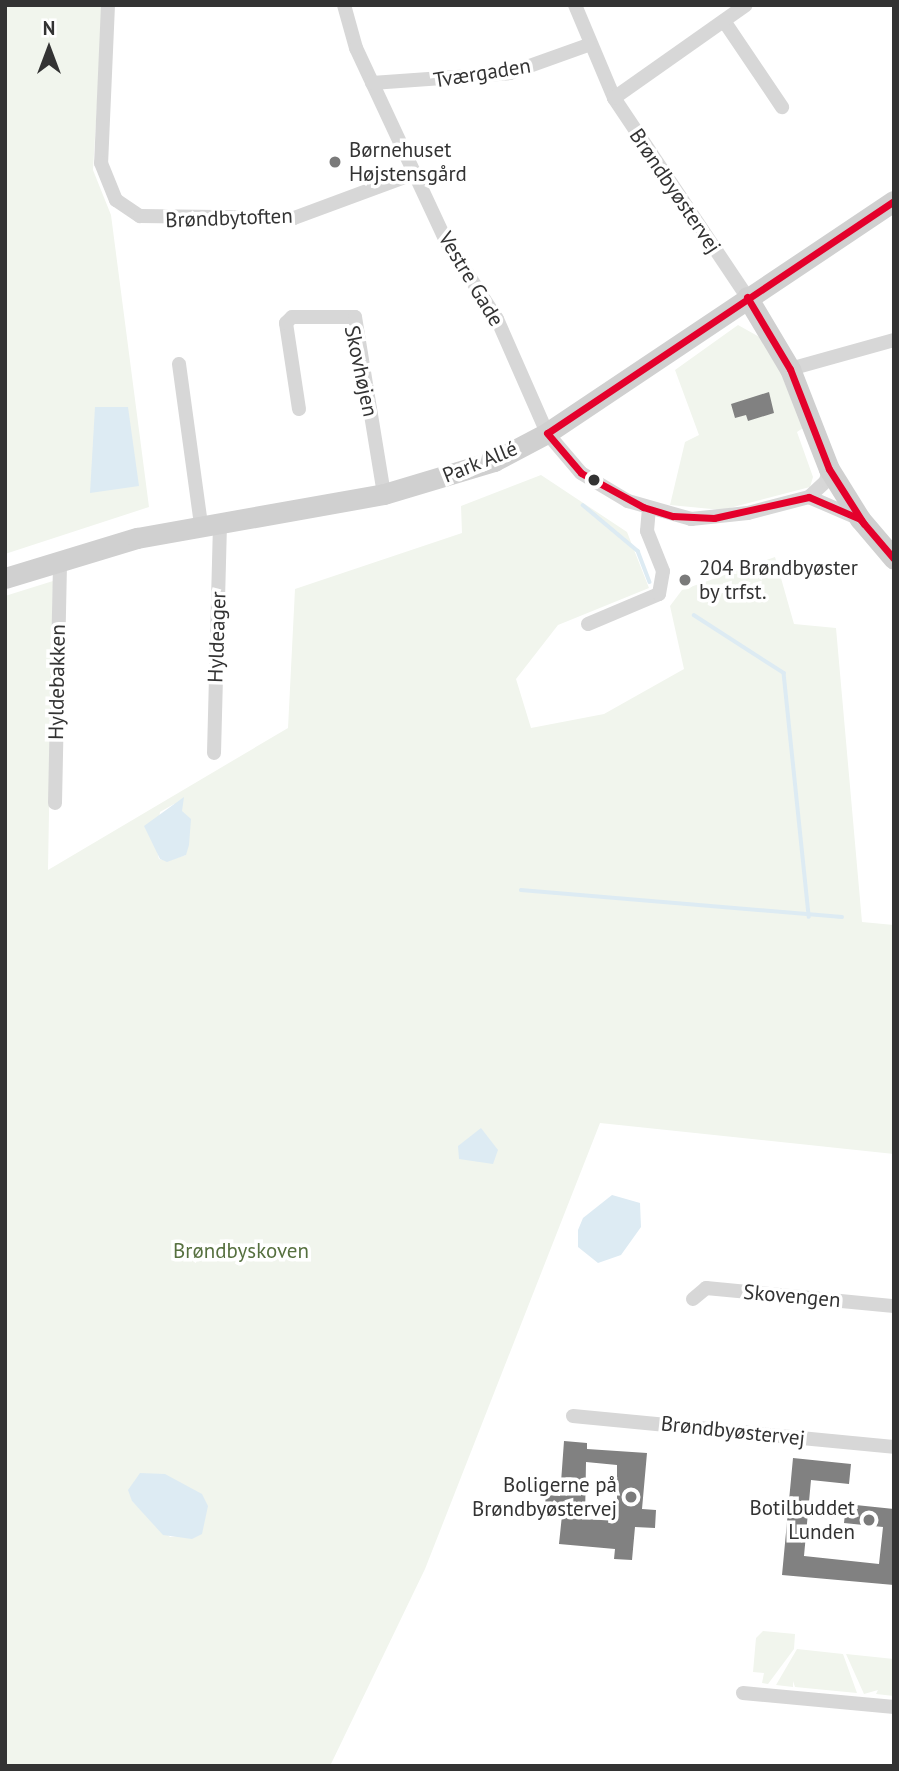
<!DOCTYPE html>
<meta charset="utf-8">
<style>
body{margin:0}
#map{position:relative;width:899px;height:1771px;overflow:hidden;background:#fff;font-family:"PT Sans",sans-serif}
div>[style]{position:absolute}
.green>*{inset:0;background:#f1f5ed}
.water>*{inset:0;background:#ddebf3}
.stream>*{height:3.5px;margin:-1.75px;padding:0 1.75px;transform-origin:1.75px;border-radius:1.75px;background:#ddebf3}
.building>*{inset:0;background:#818181}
.street>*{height:14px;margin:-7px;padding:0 7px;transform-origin:7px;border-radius:7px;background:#d7d7d7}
.secondary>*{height:21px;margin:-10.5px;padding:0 10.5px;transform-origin:10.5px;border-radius:10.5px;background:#d0d0d0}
.bus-1>*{height:7px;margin:-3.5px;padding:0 3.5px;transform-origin:3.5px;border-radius:3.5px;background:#e4002b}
.dots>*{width:19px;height:19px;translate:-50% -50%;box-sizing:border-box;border:4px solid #fff;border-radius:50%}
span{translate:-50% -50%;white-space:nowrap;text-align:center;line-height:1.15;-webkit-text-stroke:7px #fff;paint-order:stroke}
.street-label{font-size:21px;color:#333}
.poi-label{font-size:21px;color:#333}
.left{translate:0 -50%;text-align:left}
.right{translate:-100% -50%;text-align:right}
.park-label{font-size:21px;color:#56703f}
.frame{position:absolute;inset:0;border:7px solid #333;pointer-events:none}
.north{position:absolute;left:14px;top:14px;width:70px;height:70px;-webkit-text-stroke:5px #fff;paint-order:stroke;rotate:0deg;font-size:19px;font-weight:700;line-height:28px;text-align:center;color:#333}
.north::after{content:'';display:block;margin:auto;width:24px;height:32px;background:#333;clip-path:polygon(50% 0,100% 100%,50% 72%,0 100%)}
</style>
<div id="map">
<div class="green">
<div style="clip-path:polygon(5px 5px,103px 5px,93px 170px,111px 215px,149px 507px,5px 554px)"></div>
<div style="clip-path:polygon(738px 325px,763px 339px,774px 356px,803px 428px,797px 432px,813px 477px,810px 487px,722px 510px,670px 505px,685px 442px,699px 435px,675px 370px)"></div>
<div style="clip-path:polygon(evenodd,541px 475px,627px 532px,649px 588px,558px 625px,516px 679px,531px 728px,604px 714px,684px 669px,670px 606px,682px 590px,775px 557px,794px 624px,836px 628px,862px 922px,894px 925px,894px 1154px,600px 1123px,425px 1569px,330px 1766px,5px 1766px,5px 596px,53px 581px,48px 870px,288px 728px,295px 589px,462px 533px,461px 506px,541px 475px,174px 804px,184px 817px,186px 855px,167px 861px,159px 859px,155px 843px,160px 812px,174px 804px,541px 475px,132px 1501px,202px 1534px,170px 1537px,132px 1501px)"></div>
<div style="clip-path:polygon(763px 1631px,795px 1634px,794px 1649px,768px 1684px,762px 1683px,764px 1673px,753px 1672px,756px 1638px)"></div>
<div style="clip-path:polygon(797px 1649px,843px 1654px,857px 1693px,795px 1687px,793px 1681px,793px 1687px,776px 1685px)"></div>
<div style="clip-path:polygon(846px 1654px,894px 1659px,894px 1696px,876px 1694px,878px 1690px,864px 1694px)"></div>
</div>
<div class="water">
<div style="clip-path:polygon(95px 407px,128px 407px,139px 486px,90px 493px)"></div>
<div style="clip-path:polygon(184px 797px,182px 811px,191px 819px,189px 845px,186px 855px,167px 862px,160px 859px,144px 826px)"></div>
<div style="clip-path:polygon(481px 1128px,498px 1150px,493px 1164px,459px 1159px,458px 1146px)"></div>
<div style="clip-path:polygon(612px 1195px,640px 1203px,641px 1227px,621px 1255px,598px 1263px,578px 1247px,578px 1230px,583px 1218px)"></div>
<div style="clip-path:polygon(140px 1473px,165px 1474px,202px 1494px,208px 1506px,202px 1534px,192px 1539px,163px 1535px,132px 1501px,128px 1490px)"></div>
</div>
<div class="stream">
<div style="left:583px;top:505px;width:72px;rotate:39.9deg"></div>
<div style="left:638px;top:551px;width:33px;rotate:69deg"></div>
<div style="left:694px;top:615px;width:107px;rotate:32.8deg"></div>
<div style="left:784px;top:673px;width:245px;rotate:84.1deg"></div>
<div style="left:521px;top:890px;width:322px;rotate:4.8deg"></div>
</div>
<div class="building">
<div style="clip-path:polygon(769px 392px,774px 413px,748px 421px,746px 415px,735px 418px,731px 404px)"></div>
<div style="clip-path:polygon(evenodd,564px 1441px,587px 1443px,587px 1449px,647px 1453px,642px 1509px,656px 1510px,655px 1528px,635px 1527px,632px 1560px,614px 1559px,615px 1549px,559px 1544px,562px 1515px,544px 1514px,546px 1495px,560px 1496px,564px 1441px,586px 1462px,617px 1465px,617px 1521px,585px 1519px,586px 1462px)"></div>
<div style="clip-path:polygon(793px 1458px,851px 1464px,849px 1484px,811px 1480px,804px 1556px,879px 1564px,883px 1527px,844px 1523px,846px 1504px,894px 1509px,894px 1585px,782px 1575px)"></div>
</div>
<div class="street">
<div style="left:108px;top:5px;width:158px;rotate:92.5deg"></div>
<div style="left:101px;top:163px;width:40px;rotate:68deg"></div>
<div style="left:116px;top:200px;width:29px;rotate:34deg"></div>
<div style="left:140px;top:216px;width:154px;rotate:0.7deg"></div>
<div style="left:294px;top:218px;width:127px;rotate:-20.3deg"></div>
<div style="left:344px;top:5px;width:45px;rotate:74.4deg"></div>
<div style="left:356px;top:48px;width:213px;rotate:65deg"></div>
<div style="left:446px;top:241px;width:93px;rotate:56.8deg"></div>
<div style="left:497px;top:319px;width:124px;rotate:66.3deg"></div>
<div style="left:547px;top:433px;width:52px;rotate:49.6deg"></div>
<div style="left:581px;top:473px;width:55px;rotate:30.8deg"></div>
<div style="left:628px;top:501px;width:66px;rotate:15.9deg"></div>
<div style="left:691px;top:519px;width:57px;rotate:-6deg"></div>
<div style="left:748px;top:513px;width:63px;rotate:-14.7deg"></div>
<div style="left:809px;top:497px;width:23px;rotate:-43deg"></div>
<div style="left:826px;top:481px;width:12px;rotate:-76deg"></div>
<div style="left:575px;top:5px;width:101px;rotate:67.2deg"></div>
<div style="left:614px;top:98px;width:239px;rotate:56.2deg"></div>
<div style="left:724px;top:21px;width:104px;rotate:56deg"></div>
<div style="left:372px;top:83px;width:138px;rotate:-4.1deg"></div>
<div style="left:510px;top:73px;width:83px;rotate:-19.7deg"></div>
<div style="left:614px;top:98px;width:161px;rotate:-35.2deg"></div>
<div style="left:179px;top:364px;width:162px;rotate:82.2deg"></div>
<div style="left:790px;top:369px;width:108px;rotate:-15.6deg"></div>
<div style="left:299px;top:409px;width:87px;rotate:-98.6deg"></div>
<div style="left:286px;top:323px;width:8px;rotate:-45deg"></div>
<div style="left:292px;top:317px;width:63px"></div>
<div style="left:355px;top:317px;width:179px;rotate:80.7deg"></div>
<div style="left:809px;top:497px;width:50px;rotate:23.5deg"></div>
<div style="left:588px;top:624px;width:77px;rotate:-22.9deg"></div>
<div style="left:659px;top:594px;width:23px;rotate:-80deg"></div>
<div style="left:663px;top:571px;width:43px;rotate:-111.8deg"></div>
<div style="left:647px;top:531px;width:22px;rotate:-85deg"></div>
<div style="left:214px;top:753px;width:232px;rotate:-88.5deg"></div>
<div style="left:55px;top:803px;width:243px;rotate:-88.8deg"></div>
<div style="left:693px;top:1299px;width:17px;rotate:-40deg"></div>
<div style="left:706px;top:1288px;width:189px;rotate:5.5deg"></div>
<div style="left:573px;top:1416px;width:322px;rotate:5.5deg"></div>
<div style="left:743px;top:1693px;width:152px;rotate:5.3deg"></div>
</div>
<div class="secondary">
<div style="left:747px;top:297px;width:84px;rotate:59.2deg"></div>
<div style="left:790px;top:369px;width:107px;rotate:68.7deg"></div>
<div style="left:829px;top:469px;width:59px;rotate:58.2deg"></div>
<div style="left:860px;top:519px;width:52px;rotate:49.6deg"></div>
<div style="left:5px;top:578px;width:138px;rotate:-16.9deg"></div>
<div style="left:137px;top:538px;width:251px;rotate:-10.1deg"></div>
<div style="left:384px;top:494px;width:115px;rotate:-16.7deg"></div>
<div style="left:494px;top:461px;width:60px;rotate:-27.8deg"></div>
<div style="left:547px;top:433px;width:417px;rotate:-33.8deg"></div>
</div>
<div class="bus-1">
<div style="left:894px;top:201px;width:417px;rotate:146.2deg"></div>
<div style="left:547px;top:433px;width:52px;rotate:49.6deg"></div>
<div style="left:581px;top:473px;width:71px;rotate:28.7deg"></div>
<div style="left:643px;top:507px;width:31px;rotate:17deg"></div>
<div style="left:673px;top:516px;width:41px;rotate:2.8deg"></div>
<div style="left:714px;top:518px;width:97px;rotate:-12.5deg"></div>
<div style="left:809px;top:497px;width:56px;rotate:23.3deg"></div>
<div style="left:860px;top:519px;width:52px;rotate:49.6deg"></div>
<div style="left:747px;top:297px;width:84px;rotate:59.2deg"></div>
<div style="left:790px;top:369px;width:107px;rotate:68.7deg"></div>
<div style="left:829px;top:469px;width:65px;rotate:57.5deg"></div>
</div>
<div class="dots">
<div style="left:335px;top:162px;background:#7a7a7a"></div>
<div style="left:594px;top:480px;background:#333"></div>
<div style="left:685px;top:580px;background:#7a7a7a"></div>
<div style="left:631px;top:1497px;background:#7a7a7a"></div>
<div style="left:869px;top:1520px;background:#7a7a7a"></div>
</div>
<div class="street-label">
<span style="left:482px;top:73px;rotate:-9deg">Tværgaden</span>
<span style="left:675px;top:191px;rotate:56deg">Brøndbyøstervej</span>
<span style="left:229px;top:218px;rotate:-2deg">Brøndbytoften</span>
<span style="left:471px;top:279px;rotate:59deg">Vestre Gade</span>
<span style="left:361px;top:371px;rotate:78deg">Skovhøjen</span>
<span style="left:480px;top:462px;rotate:-22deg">Park Allé</span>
<span style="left:217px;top:637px;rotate:-88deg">Hyldeager</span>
<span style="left:57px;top:682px;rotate:-89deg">Hyldebakken</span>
<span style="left:792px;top:1296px;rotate:5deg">Skovengen</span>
<span style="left:733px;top:1431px;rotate:6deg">Brøndbyøstervej</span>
</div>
<div class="poi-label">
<span class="left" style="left:349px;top:162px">Børnehuset<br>Højstensgård</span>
<span class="left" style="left:699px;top:580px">204 Brøndbyøster<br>by trfst.</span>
<span class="right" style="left:617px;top:1497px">Boligerne på<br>Brøndbyøstervej</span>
<span class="right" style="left:855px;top:1520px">Botilbuddet<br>Lunden</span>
</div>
<div class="park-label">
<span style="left:241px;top:1251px">Brøndbyskoven</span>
</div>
<div class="frame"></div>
<div class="north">N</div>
</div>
